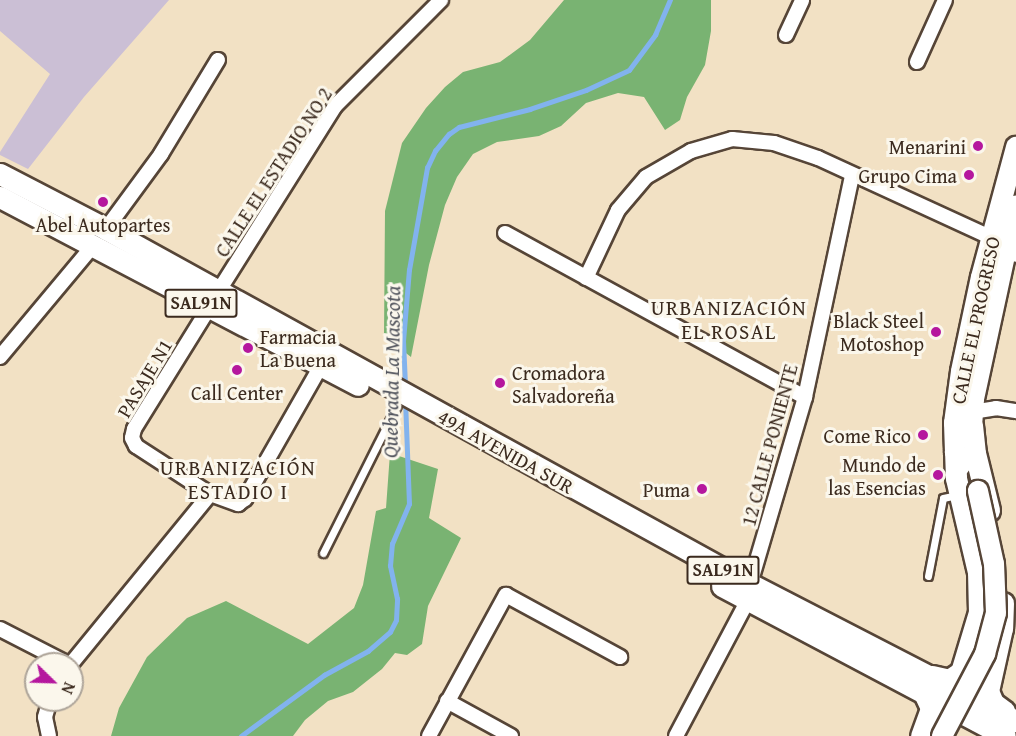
<!DOCTYPE html>
<meta charset="utf-8">
<style>
body{margin:0}
#map{position:relative;width:1016px;height:736px;overflow:hidden;background:#f2e1c4;font-family:"Gentium Book Plus",serif}
div>[style]{position:absolute}
.industrial>*{inset:0;background:#cbbfd5}
.forest>*{inset:0;background:#79b372}
.stream>*{height:4.5px;margin:-2.25px;padding:0 2.25px;transform-origin:2.25px;border-radius:2.25px;background:#82b3ee}
.roads{filter:drop-shadow(2px 0 #564537) drop-shadow(-2px 0 #564537) drop-shadow(0 2px #564537) drop-shadow(0 -2px #564537)}
.lane>*{height:7px;margin:-3.5px;padding:0 3.5px;transform-origin:3.5px;border-radius:3.5px;background:#fff}
.street>*{height:14px;margin:-7px;padding:0 7px;transform-origin:7px;border-radius:7px;background:#fff}
.secondary>*{height:20px;margin:-10px;padding:0 10px;transform-origin:10px;border-radius:10px;background:#fff}
.primary>*{height:21px;margin:-10.5px;padding:0 10.5px;transform-origin:10.5px;border-radius:10.5px;background:#fff}
.bridges{filter:drop-shadow(2px 0 #564537) drop-shadow(-2px 0 #564537) drop-shadow(0 2px #564537) drop-shadow(0 -2px #564537)}
.secondary-bridge>*{height:20px;margin:-10px;padding:0 10px;transform-origin:10px;border-radius:10px;background:#fff}
.dots>*{width:16px;height:16px;translate:-50% -50%;box-sizing:border-box;border:3px solid #fbf7ec;border-radius:50%}
span{translate:-50% -50%;white-space:nowrap;text-align:center;line-height:1.15;-webkit-text-stroke:6px #fbf7ec;paint-order:stroke}
.shield-label span{padding:2px 4px;background:#fbf7ec;border:2px solid;border-radius:4px;-webkit-text-stroke-width:0}
.shield-label{font-size:18px;color:#3b2a1e;font-weight:700}
.poi-label{font-size:20px;color:#3b2a1e}
.right{translate:-100% -50%;text-align:right}
.left{translate:0 -50%;text-align:left}
.street-label{font-size:20px;color:#3b2a1e}
.neighbourhood-label{font-size:21px;color:#3b2a1e;letter-spacing:1.5px}
.water-label{font-size:21px;color:#50535c;font-style:italic}
.north{position:absolute;left:24px;top:652px;width:60px;height:60px;box-sizing:border-box;background:#fbf7ec;border:2px solid #aea59a;border-radius:50%;rotate:113deg;font-size:16px;font-weight:700;line-height:24px;text-align:center;color:#3b2a1e}
.north::after{content:'';display:block;margin:auto;width:21px;height:27px;background:#b5179e;clip-path:polygon(50% 0,100% 100%,50% 72%,0 100%)}
</style>
<div id="map">
<div class="industrial">
<div style="clip-path:polygon(0 0,169px 0,84px 97px,28px 169px,0 155px,0 152px,50px 74px,0 31px)"></div>
</div>
<div class="forest">
<div style="clip-path:polygon(564px 0,711px 0,711px 31px,705px 65px,687px 97px,680px 120px,665px 130px,644px 97px,618px 93px,586px 103px,561px 126px,539px 136px,497px 142px,473px 154px,457px 177px,445px 205px,429px 265px,411px 357px,384px 336px,385px 211px,402px 143px,426px 108px,445px 87px,463px 72px,500px 62px,530px 40px)"></div>
<div style="clip-path:polygon(390px 453px,438px 469px,429px 518px,461px 538px,428px 606px,422px 644px,407px 655px,395px 653px,382px 669px,353px 692px,328px 701px,305px 720px,293px 736px,111px 736px,119px 708px,147px 657px,187px 618px,226px 601px,308px 644px,354px 608px,363px 585px,376px 511px,386px 508px)"></div>
</div>
<div class="stream">
<div style="left:405px;top:385px;width:44px;rotate:-92.6deg"></div>
<div style="left:403px;top:341px;width:71px;rotate:-85.2deg"></div>
<div style="left:409px;top:270px;width:104px;rotate:-80deg"></div>
<div style="left:427px;top:168px;width:19px;rotate:-65deg"></div>
<div style="left:435px;top:151px;width:22px;rotate:-51deg"></div>
<div style="left:449px;top:134px;width:12px;rotate:-35deg"></div>
<div style="left:459px;top:127px;width:73px;rotate:-14.2deg"></div>
<div style="left:530px;top:109px;width:59px;rotate:-18.7deg"></div>
<div style="left:586px;top:90px;width:47px;rotate:-24.9deg"></div>
<div style="left:629px;top:70px;width:44px;rotate:-53.4deg"></div>
<div style="left:655px;top:35px;width:38px;rotate:-67deg"></div>
<div style="left:241px;top:736px;width:103px;rotate:-36.3deg"></div>
<div style="left:324px;top:675px;width:50px;rotate:-28.6deg"></div>
<div style="left:368px;top:651px;width:29px;rotate:-41deg"></div>
<div style="left:390px;top:632px;width:13px;rotate:-63deg"></div>
<div style="left:396px;top:620px;width:21px;rotate:-87deg"></div>
<div style="left:397px;top:599px;width:34px;rotate:-102deg"></div>
<div style="left:390px;top:566px;width:22px;rotate:-85deg"></div>
<div style="left:392px;top:544px;width:43px;rotate:-67deg"></div>
<div style="left:409px;top:504px;width:104px;rotate:-92.2deg"></div>
</div>
<div class="roads">
<div class="lane">
<div style="left:323px;top:553px;width:165px;rotate:-63.4deg"></div>
<div style="left:928px;top:576px;width:79px;rotate:-79.1deg"></div>
<div style="left:943px;top:498px;width:14px;rotate:-12deg"></div>
</div>
<div class="street">
<div style="left:786px;top:35px;width:38px;rotate:-65deg"></div>
<div style="left:917px;top:62px;width:68px;rotate:-65.7deg"></div>
<div style="left:106px;top:229px;width:93px;rotate:-53.7deg"></div>
<div style="left:161px;top:154px;width:110px;rotate:-58.8deg"></div>
<div style="left:505px;top:233px;width:342px;rotate:28.7deg"></div>
<div style="left:586px;top:278px;width:75px;rotate:-64.8deg"></div>
<div style="left:618px;top:210px;width:43px;rotate:-49.7deg"></div>
<div style="left:646px;top:177px;width:52px;rotate:-30deg"></div>
<div style="left:691px;top:151px;width:43px;rotate:-16.3deg"></div>
<div style="left:732px;top:139px;width:42px;rotate:5.4deg"></div>
<div style="left:774px;top:143px;width:46px;rotate:18.8deg"></div>
<div style="left:818px;top:158px;width:192px;rotate:24.7deg"></div>
<div style="left:992px;top:238px;width:29px;rotate:35deg"></div>
<div style="left:218px;top:292px;width:220px;rotate:-57.8deg"></div>
<div style="left:335px;top:106px;width:150px;rotate:-45deg"></div>
<div style="left:209px;top:308px;width:142px;rotate:121.8deg"></div>
<div style="left:134px;top:429px;width:9px;rotate:103deg"></div>
<div style="left:132px;top:438px;width:9px;rotate:63deg"></div>
<div style="left:136px;top:446px;width:88px;rotate:33deg"></div>
<div style="left:210px;top:494px;width:30px;rotate:20deg"></div>
<div style="left:238px;top:504px;width:9px;rotate:-36deg"></div>
<div style="left:245px;top:499px;width:153px;rotate:-60.3deg"></div>
<div style="left:0;top:357px;width:143px;rotate:-50.1deg"></div>
<div style="left:972px;top:412px;width:24px;rotate:-9deg"></div>
<div style="left:996px;top:408px;width:20px;rotate:9deg"></div>
<div style="left:750px;top:584px;width:195px;rotate:-73.6deg"></div>
<div style="left:805px;top:397px;width:227px;rotate:-78deg"></div>
<div style="left:0;top:629px;width:76px;rotate:27.2deg"></div>
<div style="left:71px;top:664px;width:220px;rotate:-50.7deg"></div>
<div style="left:447px;top:701px;width:73px;rotate:28.7deg"></div>
<div style="left:49px;top:736px;width:19px;rotate:-102deg"></div>
<div style="left:45px;top:717px;width:18px;rotate:-74deg"></div>
<div style="left:429px;top:736px;width:161px;rotate:-61.4deg"></div>
<div style="left:506px;top:595px;width:130px;rotate:28.5deg"></div>
<div style="left:676px;top:736px;width:154px;rotate:-62.1deg"></div>
</div>
<div class="secondary">
<div style="left:971px;top:440px;width:41px;rotate:-85.8deg"></div>
<div style="left:974px;top:399px;width:198px;rotate:-77.8deg"></div>
<div style="left:960px;top:466px;width:15px;rotate:-110deg"></div>
<div style="left:955px;top:452px;width:29px;rotate:-92deg"></div>
<div style="left:954px;top:423px;width:52px;rotate:-82.3deg"></div>
<div style="left:961px;top:371px;width:96px;rotate:-78deg"></div>
<div style="left:981px;top:277px;width:135px;rotate:-74.9deg"></div>
</div>
<div class="primary">
<div style="left:0;top:174px;width:119px;rotate:27.4deg"></div>
<div style="left:106px;top:229px;width:735px;rotate:28.87deg"></div>
<div style="left:750px;top:584px;width:299px;rotate:27.3deg"></div>
<div style="left:0;top:197px;width:404px;rotate:27.7deg"></div>
<div style="left:972px;top:425px;width:28px;rotate:84deg"></div>
<div style="left:975px;top:453px;width:59px;rotate:76.2deg"></div>
<div style="left:722px;top:586px;width:320px;rotate:27.9deg"></div>
<div style="left:1003px;top:603px;width:25px;rotate:92deg"></div>
<div style="left:1002px;top:628px;width:65px;rotate:102.5deg"></div>
<div style="left:988px;top:691px;width:13px;rotate:67deg"></div>
<div style="left:993px;top:703px;width:14px;rotate:36deg"></div>
<div style="left:932px;top:676px;width:17px;rotate:13deg"></div>
<div style="left:949px;top:680px;width:14px;rotate:-34deg"></div>
<div style="left:961px;top:672px;width:63px;rotate:-73.3deg"></div>
<div style="left:979px;top:612px;width:40px;rotate:-91.4deg"></div>
<div style="left:978px;top:572px;width:97px;rotate:-103.2deg"></div>
<div style="left:956px;top:478px;width:26px;rotate:-92deg"></div>
<div style="left:921px;top:736px;width:30px;rotate:-70deg"></div>
<div style="left:931px;top:708px;width:14px;rotate:-115deg"></div>
</div>
</div>
<div class="bridges">
<div class="secondary-bridge">
<div style="left:942px;top:736px;width:93px;rotate:-62.3deg"></div>
<div style="left:985px;top:654px;width:42px;rotate:-75deg"></div>
<div style="left:996px;top:613px;width:49px;rotate:-92.3deg"></div>
<div style="left:994px;top:564px;width:75px;rotate:-102.4deg"></div>
</div>
</div>
<div class="dots">
<div style="left:978px;top:146px;background:#b5179e"></div>
<div style="left:969px;top:175px;background:#b5179e"></div>
<div style="left:103px;top:202px;background:#b5179e"></div>
<div style="left:936px;top:332px;background:#b5179e"></div>
<div style="left:248px;top:348px;background:#b5179e"></div>
<div style="left:237px;top:370px;background:#b5179e"></div>
<div style="left:500px;top:383px;background:#b5179e"></div>
<div style="left:923px;top:435px;background:#b5179e"></div>
<div style="left:938px;top:475px;background:#b5179e"></div>
<div style="left:702px;top:489px;background:#b5179e"></div>
</div>
<div class="shield-label">
<span style="left:201px;top:303px">SAL91N</span>
<span style="left:723px;top:570px">SAL91N</span>
</div>
<div class="poi-label">
<span class="right" style="left:966px;top:146px">Menarini</span>
<span class="right" style="left:957px;top:175px">Grupo Cima</span>
<span style="left:103px;top:224px">Abel Autopartes</span>
<span class="right" style="left:924px;top:332px">Black Steel<br>Motoshop</span>
<span class="left" style="left:260px;top:348px">Farmacia<br>La Buena</span>
<span class="left" style="left:512px;top:384px">Cromadora<br>Salvadoreña</span>
<span style="left:237px;top:392px">Call Center</span>
<span class="right" style="left:911px;top:435px">Come Rico</span>
<span class="right" style="left:926px;top:476px">Mundo de<br>las Esencias</span>
<span class="right" style="left:690px;top:489px">Puma</span>
</div>
<div class="street-label">
<span style="left:273px;top:172px;rotate:-57deg">CALLE EL ESTADIO NO 2</span>
<span style="left:975px;top:320px;rotate:-78deg">CALLE EL PROGRESO</span>
<span style="left:144px;top:378px;rotate:-59deg">PASAJE N1</span>
<span style="left:769px;top:445px;rotate:-75deg">12 CALLE PONIENTE</span>
<span style="left:506px;top:451px;rotate:29deg">49A AVENIDA SUR</span>
</div>
<div class="neighbourhood-label">
<span style="left:729px;top:320px">URBANIZACIÓN<br>EL ROSAL</span>
<span style="left:238px;top:480px">URBANIZACIÓN<br>ESTADIO I</span>
</div>
<div class="water-label">
<span style="left:392px;top:372px;rotate:-89deg">Quebrada La Mascota</span>
</div>
<div class="north">N</div>
</div>
